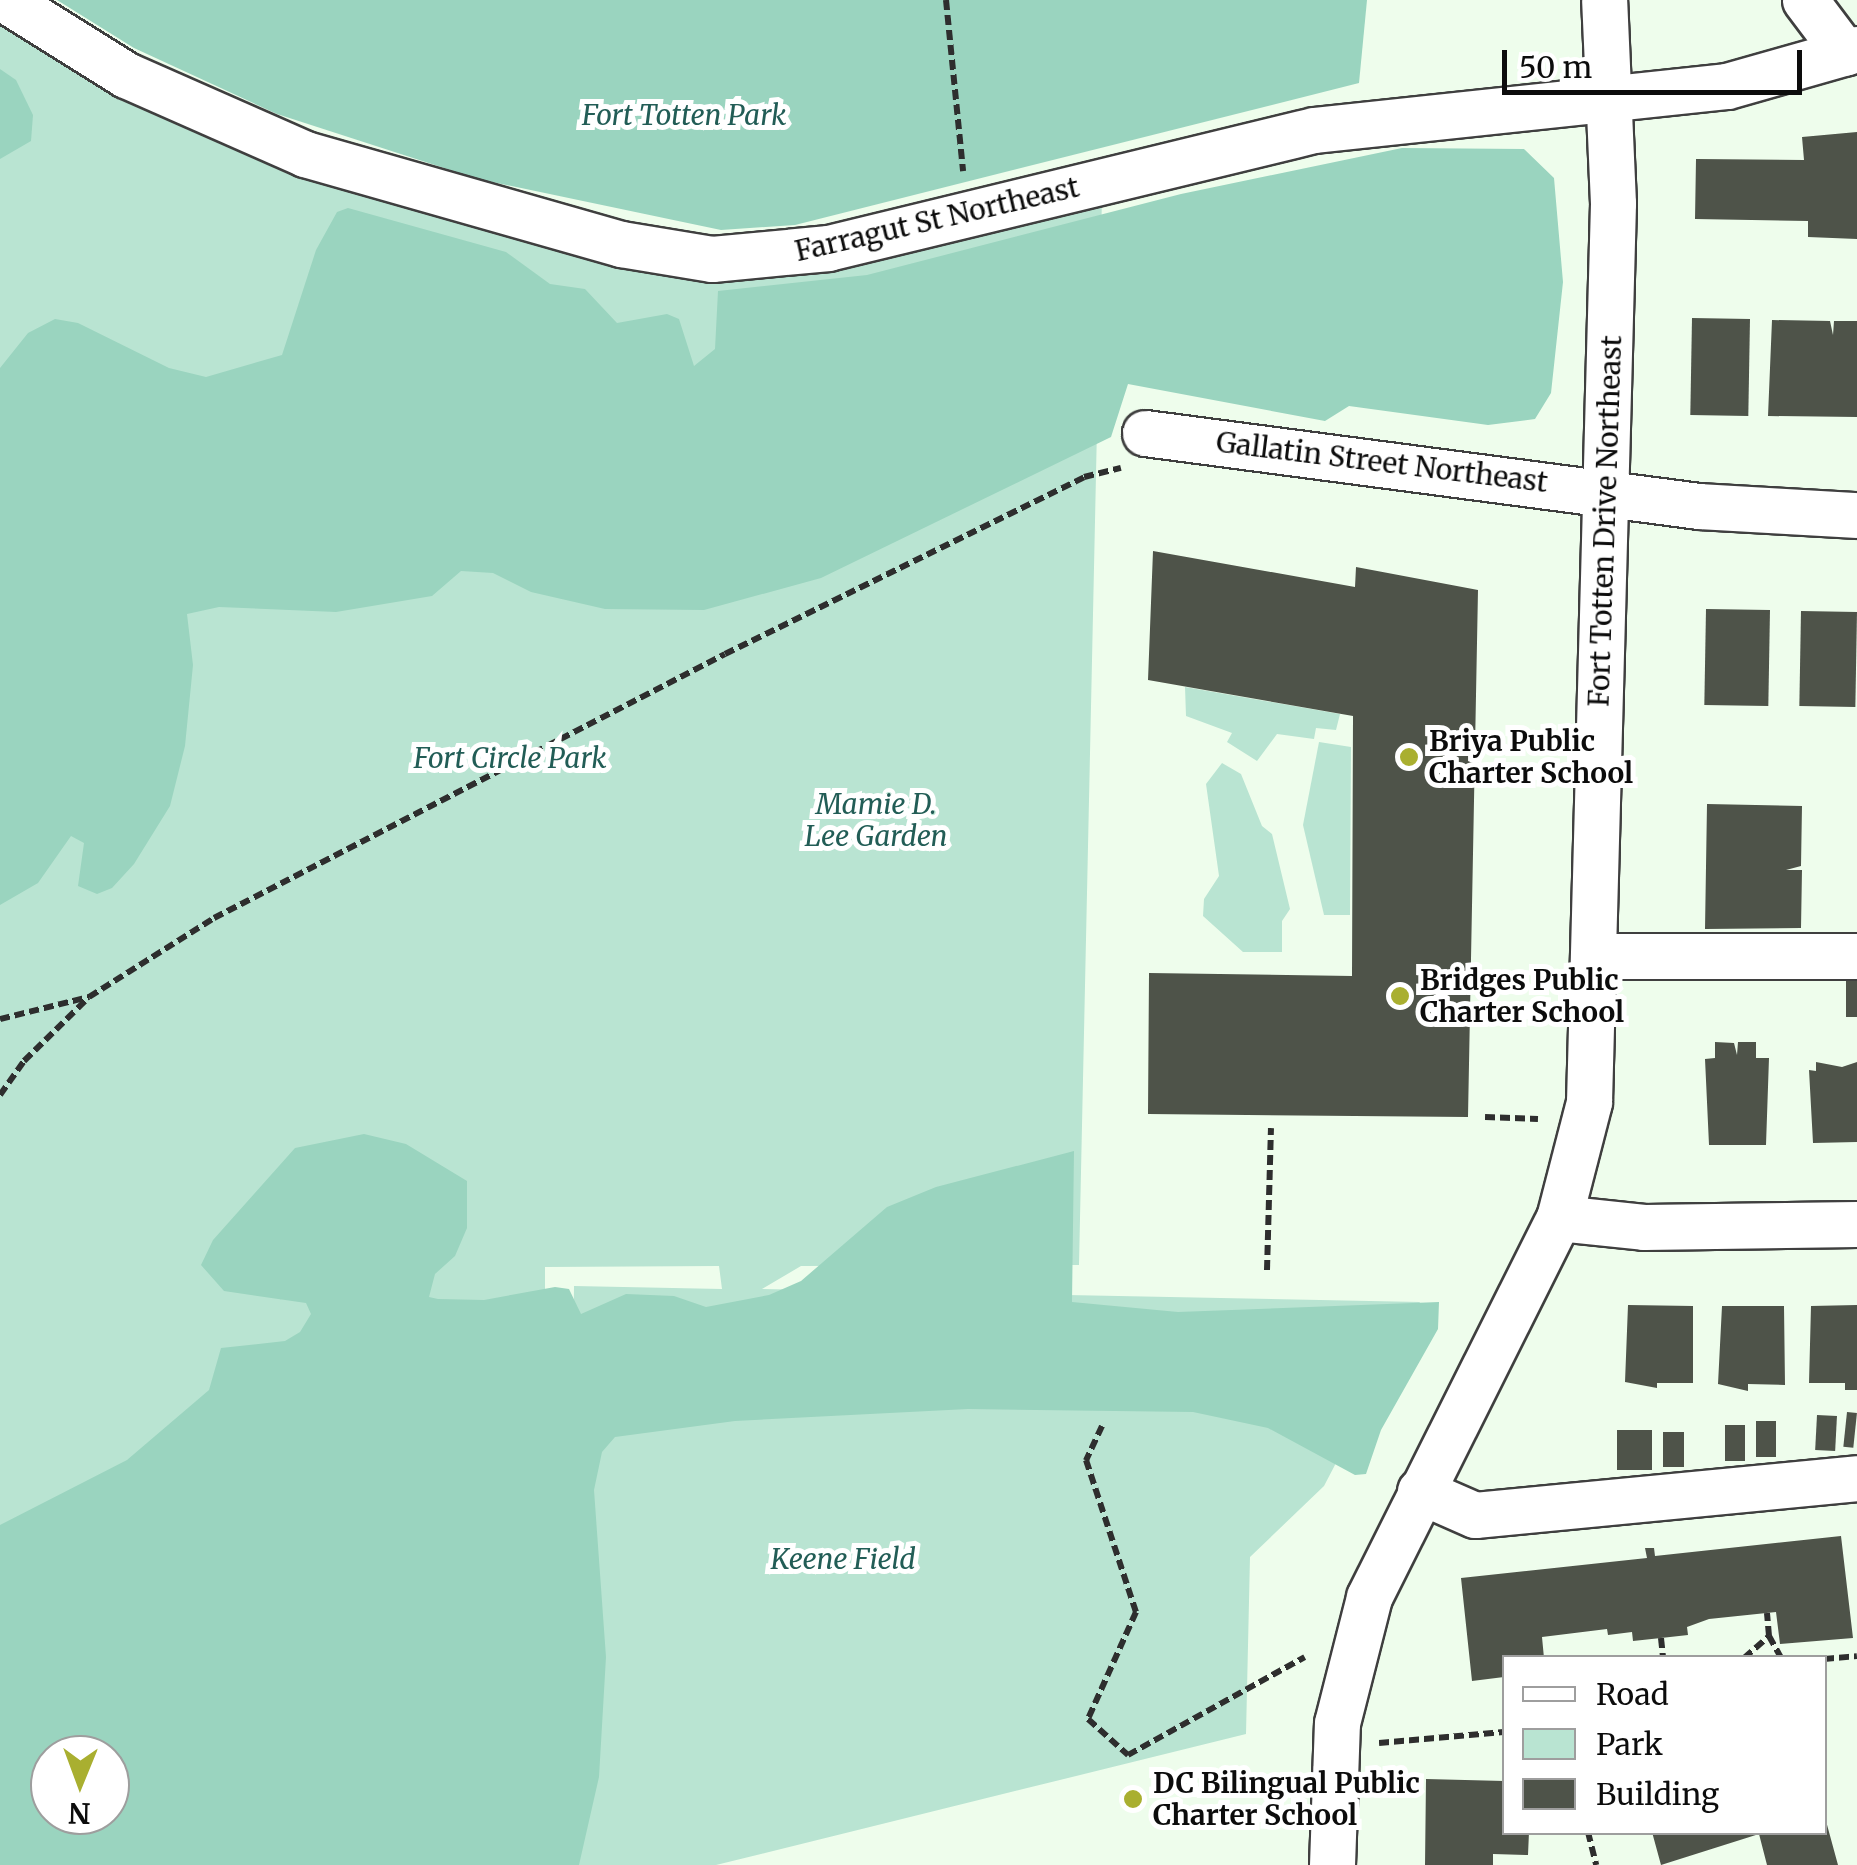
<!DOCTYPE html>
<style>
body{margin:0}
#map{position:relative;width:1857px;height:1865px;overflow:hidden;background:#eefdec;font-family:Merriweather,serif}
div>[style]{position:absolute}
.green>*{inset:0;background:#b9e4d2}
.forest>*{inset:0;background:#9ad4bf}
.building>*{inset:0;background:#4e5349;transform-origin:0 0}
.path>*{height:6px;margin-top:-3px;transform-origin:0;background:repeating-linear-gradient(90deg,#2e2e2e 0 10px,transparent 0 15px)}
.roads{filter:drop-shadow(2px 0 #3f3f3f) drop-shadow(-2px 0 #3f3f3f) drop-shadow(0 2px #3f3f3f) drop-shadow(0 -2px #3f3f3f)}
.minor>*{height:45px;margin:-22.5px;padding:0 22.5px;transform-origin:22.5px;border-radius:22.5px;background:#fff}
.dots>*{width:28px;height:28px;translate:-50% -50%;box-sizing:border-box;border:5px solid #fff;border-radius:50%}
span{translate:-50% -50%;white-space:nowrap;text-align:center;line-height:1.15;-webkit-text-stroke:10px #fff;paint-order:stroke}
.park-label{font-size:28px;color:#225d56;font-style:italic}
.street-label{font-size:28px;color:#0c0c0c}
.poi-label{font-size:28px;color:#0c0c0c;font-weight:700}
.left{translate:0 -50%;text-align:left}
.legend{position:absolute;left:1502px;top:1655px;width:325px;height:180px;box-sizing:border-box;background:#fff;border:2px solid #9e9e9e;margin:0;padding:12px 18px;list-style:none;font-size:30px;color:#0c0c0c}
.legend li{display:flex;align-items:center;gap:20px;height:50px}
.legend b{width:50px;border:2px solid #9e9e9e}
.north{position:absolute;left:30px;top:1735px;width:100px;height:100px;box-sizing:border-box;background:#fff;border:2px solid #9e9e9e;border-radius:50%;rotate:181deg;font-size:28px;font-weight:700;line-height:40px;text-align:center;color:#0c0c0c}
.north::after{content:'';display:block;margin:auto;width:35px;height:45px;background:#a9af30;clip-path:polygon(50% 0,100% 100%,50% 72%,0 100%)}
.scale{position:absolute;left:1502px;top:50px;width:300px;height:45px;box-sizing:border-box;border:5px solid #0c0c0c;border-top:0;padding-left:12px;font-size:30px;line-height:35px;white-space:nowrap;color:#0c0c0c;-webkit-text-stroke:8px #fff;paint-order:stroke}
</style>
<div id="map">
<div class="green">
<div style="clip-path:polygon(0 23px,129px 95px,523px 240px,685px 273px,800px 275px,963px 227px,1102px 196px,1079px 1265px,801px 1266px,762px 1289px,1420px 1302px,1324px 1486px,1250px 1557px,1246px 1734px,716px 1865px,567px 1865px,574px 1286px,722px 1289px,719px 1266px,545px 1267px,545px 1580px,122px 1730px,0 1705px)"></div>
<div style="clip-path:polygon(1185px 687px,1340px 714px,1336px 730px,1316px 728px,1314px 739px,1277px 734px,1257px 761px,1227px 742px,1232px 733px,1186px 716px)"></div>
<div style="clip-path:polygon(1319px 742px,1351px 747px,1350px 915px,1324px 915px,1303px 825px)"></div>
<div style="clip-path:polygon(1222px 763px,1241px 774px,1262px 826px,1272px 834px,1290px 909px,1282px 921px,1282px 952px,1243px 952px,1203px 916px,1204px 899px,1219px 876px,1206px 784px)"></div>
</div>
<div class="forest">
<div style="clip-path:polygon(57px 0,1367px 0,1359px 83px,795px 225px,721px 230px,478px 179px,277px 114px,134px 48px)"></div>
<div style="clip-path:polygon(0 69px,16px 80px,33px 115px,31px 141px,0 159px)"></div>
<div style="clip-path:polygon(1402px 148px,1524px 149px,1554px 178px,1563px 282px,1551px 393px,1535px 419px,1488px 425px,1349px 406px,1325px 421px,1128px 384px,1111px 437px,821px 578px,704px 610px,605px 609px,531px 592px,493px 573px,461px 571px,432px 596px,336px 612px,219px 607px,187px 614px,193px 665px,185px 746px,170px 806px,134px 864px,112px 888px,97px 894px,78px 886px,84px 843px,71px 836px,38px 883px,0 905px,0 368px,28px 333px,55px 319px,78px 323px,169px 368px,206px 377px,282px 355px,316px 250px,337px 212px,348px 208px,506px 252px,550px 284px,585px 289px,617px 323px,667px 314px,679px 319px,694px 366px,715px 349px,718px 291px,867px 275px,1181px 194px)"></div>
<div style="clip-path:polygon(evenodd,364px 1134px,406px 1144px,467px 1181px,467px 1228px,455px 1256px,435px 1274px,429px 1297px,438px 1299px,484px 1300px,555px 1287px,569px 1289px,581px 1314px,626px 1294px,674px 1296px,706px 1307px,769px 1295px,801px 1281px,887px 1207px,936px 1187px,1074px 1151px,1072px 1302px,1178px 1312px,1439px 1302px,1438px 1329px,1381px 1430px,1366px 1474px,1355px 1475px,1268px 1428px,1193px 1412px,968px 1409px,735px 1421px,615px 1437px,602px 1452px,594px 1490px,606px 1657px,599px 1777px,579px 1865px,0 1865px,0 1525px,127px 1460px,209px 1390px,221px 1348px,285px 1341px,300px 1332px,311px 1314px,306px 1303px,224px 1291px,201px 1265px,213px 1240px,295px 1148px,364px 1134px,50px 1755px,110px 1755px,110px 1815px,50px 1815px,50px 1755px)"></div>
</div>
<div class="building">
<div style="clip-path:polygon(1857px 132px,1857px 239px,1808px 237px,1808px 221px,1695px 219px,1696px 159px,1804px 160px,1802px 137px)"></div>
<div style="left:1692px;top:318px;width:58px;height:97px;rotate:1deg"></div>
<div style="clip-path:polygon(1772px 320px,1830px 321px,1833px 335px,1834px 321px,1857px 321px,1857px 417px,1768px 416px)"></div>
<div style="clip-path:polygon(1153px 551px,1355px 587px,1356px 567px,1478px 590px,1468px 1117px,1148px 1114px,1149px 973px,1352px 976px,1353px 716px,1148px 680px)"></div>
<div style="left:1706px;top:609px;width:64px;height:96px;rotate:1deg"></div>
<div style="left:1801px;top:611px;width:56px;height:95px;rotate:1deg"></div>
<div style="clip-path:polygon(1707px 804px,1802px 806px,1801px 866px,1786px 870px,1802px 870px,1801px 928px,1705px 929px)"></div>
<div style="left:1846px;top:977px;width:11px;height:40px"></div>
<div style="clip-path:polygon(1715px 1042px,1734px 1043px,1737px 1055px,1738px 1042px,1756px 1042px,1756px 1058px,1769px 1058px,1766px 1145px,1709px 1145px,1705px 1059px,1715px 1058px)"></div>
<div style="clip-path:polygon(1816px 1062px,1842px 1067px,1857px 1062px,1857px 1142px,1813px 1143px,1809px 1070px,1816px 1071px)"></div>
<div style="clip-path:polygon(1628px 1305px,1693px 1306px,1693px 1383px,1657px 1383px,1657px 1388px,1625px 1382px)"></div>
<div style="clip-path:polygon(1857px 1305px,1857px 1390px,1845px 1390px,1845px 1383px,1809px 1383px,1811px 1306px)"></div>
<div style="clip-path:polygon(1722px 1306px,1784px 1306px,1785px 1385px,1748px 1384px,1748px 1391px,1718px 1384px)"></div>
<div style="left:1847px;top:1412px;width:10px;height:35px;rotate:6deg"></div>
<div style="left:1817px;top:1415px;width:20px;height:35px;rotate:3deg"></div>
<div style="left:1756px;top:1421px;width:20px;height:36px"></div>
<div style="left:1725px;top:1425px;width:20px;height:36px"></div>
<div style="left:1617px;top:1430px;width:35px;height:40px"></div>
<div style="left:1663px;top:1432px;width:21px;height:35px"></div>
<div style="clip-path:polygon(1841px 1536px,1853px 1638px,1780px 1644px,1776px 1612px,1709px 1619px,1687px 1627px,1688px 1635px,1661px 1638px,1633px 1641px,1632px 1632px,1608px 1635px,1607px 1629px,1542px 1637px,1544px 1658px,1504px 1658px,1504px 1677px,1472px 1681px,1461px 1578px,1647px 1558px,1645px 1548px,1654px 1548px,1655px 1556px)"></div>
<div style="clip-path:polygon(1426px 1779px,1504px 1781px,1504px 1832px,1529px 1832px,1528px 1855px,1493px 1854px,1493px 1865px,1425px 1865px)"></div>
<div style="clip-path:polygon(1826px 1821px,1838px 1865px,1767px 1865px,1759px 1834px,1661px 1865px,1652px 1832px,1824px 1832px)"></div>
</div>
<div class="path">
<div style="left:946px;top:0;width:172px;rotate:84.3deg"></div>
<div style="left:0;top:1019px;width:92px;rotate:-13.9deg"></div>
<div style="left:89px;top:997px;width:148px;rotate:-32.3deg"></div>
<div style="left:214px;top:918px;width:575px;rotate:-27.32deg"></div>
<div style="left:725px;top:654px;width:400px;rotate:-26.2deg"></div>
<div style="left:1084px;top:477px;width:38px;rotate:-14deg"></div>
<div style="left:0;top:1095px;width:42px;rotate:-54.8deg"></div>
<div style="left:24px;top:1061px;width:86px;rotate:-44.5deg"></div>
<div style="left:1485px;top:1117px;width:53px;rotate:2.2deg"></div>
<div style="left:1267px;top:1270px;width:142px;rotate:-88.4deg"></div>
<div style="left:1102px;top:1426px;width:38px;rotate:115deg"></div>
<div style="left:1086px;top:1460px;width:160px;rotate:71.8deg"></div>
<div style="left:1136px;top:1612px;width:117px;rotate:114.2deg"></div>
<div style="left:1088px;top:1719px;width:54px;rotate:42deg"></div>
<div style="left:1128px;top:1755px;width:202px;rotate:-29deg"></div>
<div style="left:1769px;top:1636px;width:25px;rotate:61deg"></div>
<div style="left:1661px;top:1638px;width:20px;rotate:84deg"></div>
<div style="left:1744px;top:1658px;width:33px;rotate:-41deg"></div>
<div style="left:1769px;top:1636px;width:23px;rotate:-95deg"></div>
<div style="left:1824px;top:1659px;width:33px;rotate:-5deg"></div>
<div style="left:1379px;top:1743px;width:125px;rotate:-5deg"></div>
<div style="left:1588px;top:1832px;width:34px;rotate:76deg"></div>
</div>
<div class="roads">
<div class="minor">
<div style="left:6px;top:0;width:142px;rotate:32deg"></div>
<div style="left:126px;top:75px;width:196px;rotate:23.8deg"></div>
<div style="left:305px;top:154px;width:329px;rotate:15.9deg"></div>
<div style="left:621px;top:244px;width:92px;rotate:9.4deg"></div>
<div style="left:712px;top:259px;width:117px;rotate:-5.4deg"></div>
<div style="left:828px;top:248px;width:500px;rotate:-13.65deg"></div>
<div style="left:1314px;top:130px;width:415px;rotate:-6.1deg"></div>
<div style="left:1727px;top:86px;width:135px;rotate:-15.9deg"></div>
<div style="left:1805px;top:0;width:66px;rotate:53deg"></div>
<div style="left:1145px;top:433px;width:559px;rotate:7.51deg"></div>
<div style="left:1699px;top:506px;width:158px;rotate:3.3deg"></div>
<div style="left:1595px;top:956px;width:262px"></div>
<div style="left:1559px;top:1218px;width:85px;rotate:6deg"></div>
<div style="left:1644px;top:1227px;width:213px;rotate:-0.8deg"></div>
<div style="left:1420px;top:1491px;width:60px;rotate:23.6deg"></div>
<div style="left:1475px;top:1515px;width:384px;rotate:-5.5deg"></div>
<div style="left:1332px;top:1865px;width:142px;rotate:-88deg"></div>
<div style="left:1337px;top:1723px;width:130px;rotate:-75.7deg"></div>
<div style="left:1369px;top:1597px;width:424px;rotate:-63.4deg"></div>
<div style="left:1559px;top:1218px;width:120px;rotate:-75.5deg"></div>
<div style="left:1589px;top:1102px;width:899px;rotate:-88.47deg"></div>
<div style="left:1613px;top:203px;width:203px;rotate:-92.5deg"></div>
</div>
</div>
<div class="dots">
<div style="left:1409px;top:757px;background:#a9af30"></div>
<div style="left:1400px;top:996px;background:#a9af30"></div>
<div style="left:1133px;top:1799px;background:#a9af30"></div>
</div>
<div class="park-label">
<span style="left:684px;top:115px">Fort Totten Park</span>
<span style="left:510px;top:758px">Fort Circle Park</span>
<span style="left:876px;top:820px">Mamie D.<br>Lee Garden</span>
<span style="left:843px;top:1559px">Keene Field</span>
</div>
<div class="street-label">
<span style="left:937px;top:219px;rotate:-13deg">Farragut St Northeast</span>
<span style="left:1382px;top:462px;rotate:7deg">Gallatin Street Northeast</span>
<span style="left:1605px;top:521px;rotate:-88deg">Fort Totten Drive Northeast</span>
</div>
<div class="poi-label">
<span class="left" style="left:1429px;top:757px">Briya Public<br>Charter School</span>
<span class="left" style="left:1420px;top:996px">Bridges Public<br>Charter School</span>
<span class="left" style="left:1153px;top:1799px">DC Bilingual Public<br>Charter School</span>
</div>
<ul class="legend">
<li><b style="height:12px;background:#fff"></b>Road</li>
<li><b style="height:28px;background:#b9e4d2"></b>Park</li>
<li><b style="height:28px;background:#4e5349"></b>Building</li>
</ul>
<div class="north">N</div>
<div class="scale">50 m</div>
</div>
